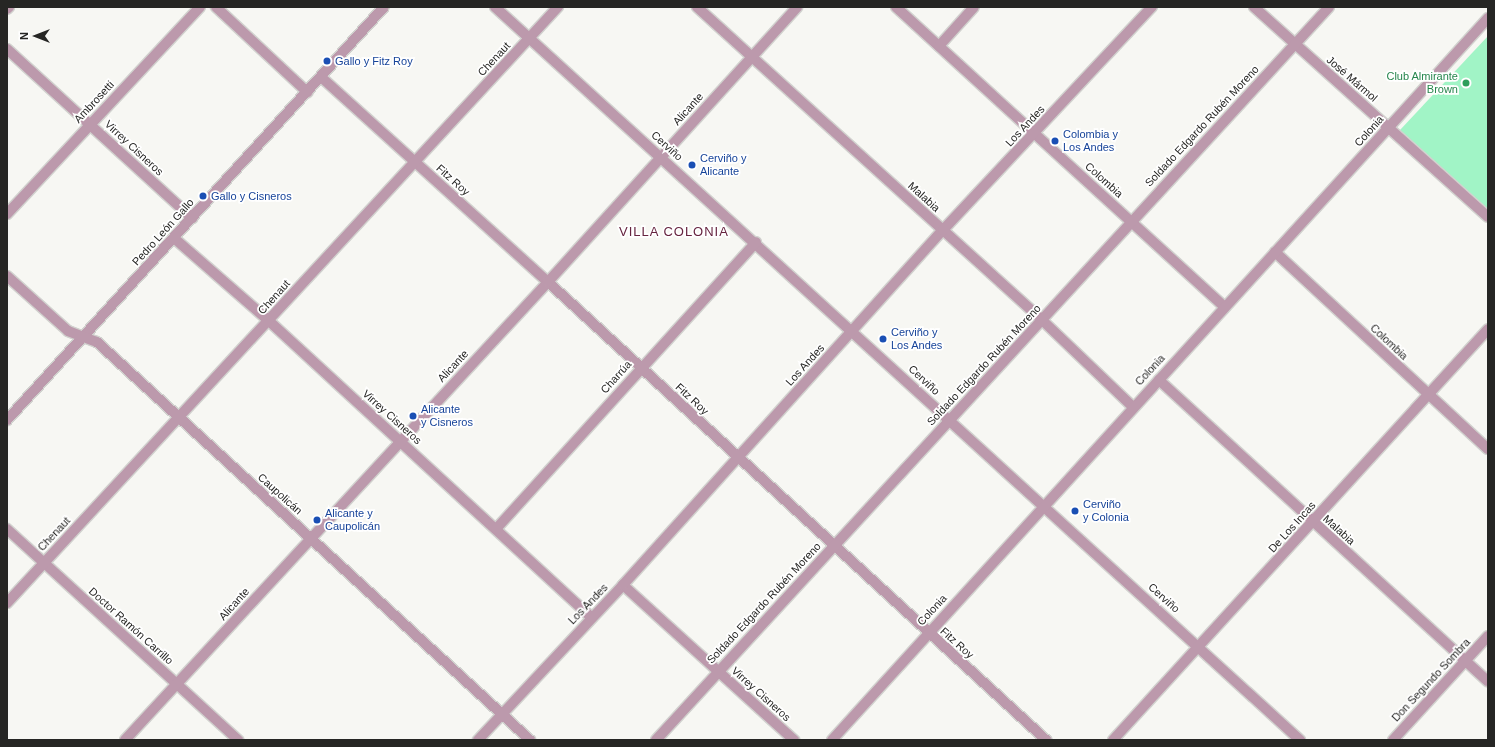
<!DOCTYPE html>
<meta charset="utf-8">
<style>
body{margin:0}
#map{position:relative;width:1495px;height:747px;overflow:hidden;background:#f7f7f3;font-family:Arial,sans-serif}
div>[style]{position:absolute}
.green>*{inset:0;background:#a1f4c6}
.roads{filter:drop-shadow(1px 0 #d1d1ce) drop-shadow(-1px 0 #d1d1ce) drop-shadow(0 1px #d1d1ce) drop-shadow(0 -1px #d1d1ce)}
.minor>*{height:10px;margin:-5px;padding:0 5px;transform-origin:5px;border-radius:5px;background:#bc99ac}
.tertiary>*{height:10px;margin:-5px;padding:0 5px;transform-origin:5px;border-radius:5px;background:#bc99ac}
.dots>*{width:11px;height:11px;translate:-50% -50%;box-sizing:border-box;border:2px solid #fff;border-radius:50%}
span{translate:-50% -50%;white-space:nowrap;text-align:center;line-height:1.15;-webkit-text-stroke:3.5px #fff;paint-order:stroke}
.street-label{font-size:11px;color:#262624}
.transit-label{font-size:11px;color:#164399}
.left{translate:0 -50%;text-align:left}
.leisure-label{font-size:11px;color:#27864d}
.right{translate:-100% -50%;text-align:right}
.quarter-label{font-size:13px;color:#662440;letter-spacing:1px}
.frame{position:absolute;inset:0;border:8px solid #262624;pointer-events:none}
.north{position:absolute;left:16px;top:16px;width:40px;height:40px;-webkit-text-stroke:3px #fff;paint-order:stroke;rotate:270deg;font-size:11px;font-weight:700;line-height:16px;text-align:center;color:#262624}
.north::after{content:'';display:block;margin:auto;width:14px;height:18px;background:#262624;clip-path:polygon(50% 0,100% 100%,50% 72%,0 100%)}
</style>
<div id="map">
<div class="green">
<div style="clip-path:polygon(1488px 36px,1488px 209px,1400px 130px)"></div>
</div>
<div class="roads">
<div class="minor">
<div style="left:216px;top:7px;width:125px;rotate:43deg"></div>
<div style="left:495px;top:7px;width:1089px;rotate:42.32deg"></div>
<div style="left:697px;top:7px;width:466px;rotate:42.2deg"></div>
<div style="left:1042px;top:320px;width:126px;rotate:43.7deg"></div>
<div style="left:896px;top:7px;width:445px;rotate:42.4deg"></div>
<div style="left:1254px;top:7px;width:314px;rotate:41.9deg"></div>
<div style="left:7px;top:9px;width:3px;rotate:-45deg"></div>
<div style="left:939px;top:46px;width:52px;rotate:-48.1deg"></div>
<div style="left:7px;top:49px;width:251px;rotate:42.4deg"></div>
<div style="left:321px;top:77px;width:306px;rotate:42.1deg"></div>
<div style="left:548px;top:282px;width:677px;rotate:42.6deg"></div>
<div style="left:7px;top:214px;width:283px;rotate:-47deg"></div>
<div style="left:174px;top:238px;width:126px;rotate:41.1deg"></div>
<div style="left:269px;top:321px;width:437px;rotate:42.6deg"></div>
<div style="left:1275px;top:252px;width:290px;rotate:42.8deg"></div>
<div style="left:1159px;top:380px;width:446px;rotate:42.5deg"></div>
<div style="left:7px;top:420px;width:559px;rotate:-47.61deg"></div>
<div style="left:7px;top:529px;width:313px;rotate:42.4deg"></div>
<div style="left:496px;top:529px;width:387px;rotate:-47.8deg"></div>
<div style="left:623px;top:585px;width:231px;rotate:42.2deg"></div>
<div style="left:7px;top:603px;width:812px;rotate:-47.25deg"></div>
<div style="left:125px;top:740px;width:623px;rotate:-47.28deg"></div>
<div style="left:548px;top:282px;width:371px;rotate:-47.8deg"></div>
<div style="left:478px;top:740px;width:212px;rotate:-46.9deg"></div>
<div style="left:623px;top:585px;width:478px;rotate:-48deg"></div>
<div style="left:943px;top:230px;width:306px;rotate:-46.9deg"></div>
<div style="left:656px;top:740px;width:995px;rotate:-47.44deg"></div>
<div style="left:1113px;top:740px;width:556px;rotate:-47.62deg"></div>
<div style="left:1393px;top:740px;width:141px;rotate:-47.6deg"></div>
</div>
<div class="tertiary">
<div style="left:7px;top:276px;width:82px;rotate:42deg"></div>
<div style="left:68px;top:331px;width:31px;rotate:21deg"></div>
<div style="left:97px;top:342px;width:588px;rotate:42.59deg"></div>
<div style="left:832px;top:740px;width:976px;rotate:-47.74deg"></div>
</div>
</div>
<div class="dots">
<div style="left:327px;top:61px;background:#1a4fb4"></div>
<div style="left:1466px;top:83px;background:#2e9e5b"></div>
<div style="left:1055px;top:141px;background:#1a4fb4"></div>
<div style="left:692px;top:165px;background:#1a4fb4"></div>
<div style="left:203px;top:196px;background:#1a4fb4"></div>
<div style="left:883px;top:339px;background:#1a4fb4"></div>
<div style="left:413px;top:416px;background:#1a4fb4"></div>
<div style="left:1075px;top:511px;background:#1a4fb4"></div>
<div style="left:317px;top:520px;background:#1a4fb4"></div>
</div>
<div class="street-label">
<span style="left:494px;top:59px;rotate:-47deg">Chenaut</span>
<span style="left:1352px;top:79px;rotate:41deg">José Mármol</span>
<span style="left:94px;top:102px;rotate:-47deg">Ambrosetti</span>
<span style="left:688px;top:109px;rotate:-48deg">Alicante</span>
<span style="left:1025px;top:126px;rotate:-47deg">Los Andes</span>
<span style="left:1202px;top:126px;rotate:-47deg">Soldado Edgardo Rubén Moreno</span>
<span style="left:1369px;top:131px;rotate:-48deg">Colonia</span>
<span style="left:667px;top:146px;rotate:42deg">Cerviño</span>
<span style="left:134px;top:148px;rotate:43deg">Virrey Cisneros</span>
<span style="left:453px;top:180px;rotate:42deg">Fitz Roy</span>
<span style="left:1104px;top:180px;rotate:42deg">Colombia</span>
<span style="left:924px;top:197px;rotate:42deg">Malabia</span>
<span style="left:163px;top:232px;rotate:-48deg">Pedro León Gallo</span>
<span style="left:274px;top:297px;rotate:-48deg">Chenaut</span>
<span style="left:1389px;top:342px;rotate:43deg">Colombia</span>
<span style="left:805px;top:365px;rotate:-48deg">Los Andes</span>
<span style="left:984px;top:365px;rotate:-47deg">Soldado Edgardo Rubén Moreno</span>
<span style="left:453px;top:366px;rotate:-47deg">Alicante</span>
<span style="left:1150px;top:370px;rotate:-47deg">Colonia</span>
<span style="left:616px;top:377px;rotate:-48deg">Charrúa</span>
<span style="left:924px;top:380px;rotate:43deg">Cerviño</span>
<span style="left:692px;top:399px;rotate:43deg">Fitz Roy</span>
<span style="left:392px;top:417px;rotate:42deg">Virrey Cisneros</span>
<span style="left:280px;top:494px;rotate:42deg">Caupolicán</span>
<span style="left:1292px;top:527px;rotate:-48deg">De Los Incas</span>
<span style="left:1339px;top:530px;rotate:42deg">Malabia</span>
<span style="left:54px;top:534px;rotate:-47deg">Chenaut</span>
<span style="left:1164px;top:598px;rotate:42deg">Cerviño</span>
<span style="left:764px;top:603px;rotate:-47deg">Soldado Edgardo Rubén Moreno</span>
<span style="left:234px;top:604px;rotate:-48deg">Alicante</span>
<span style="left:588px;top:604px;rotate:-46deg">Los Andes</span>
<span style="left:932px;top:610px;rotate:-47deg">Colonia</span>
<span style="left:131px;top:626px;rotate:42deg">Doctor Ramón Carrillo</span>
<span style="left:957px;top:643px;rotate:42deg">Fitz Roy</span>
<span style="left:1431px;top:680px;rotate:-47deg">Don Segundo Sombra</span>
<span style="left:761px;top:694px;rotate:42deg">Virrey Cisneros</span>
</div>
<div class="transit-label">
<span class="left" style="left:335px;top:61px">Gallo y Fitz Roy</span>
<span class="left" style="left:1063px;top:141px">Colombia y<br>Los Andes</span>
<span class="left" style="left:700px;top:165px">Cerviño y<br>Alicante</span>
<span class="left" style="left:211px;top:196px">Gallo y Cisneros</span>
<span class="left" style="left:891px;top:339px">Cerviño y<br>Los Andes</span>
<span class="left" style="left:421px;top:416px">Alicante<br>y Cisneros</span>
<span class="left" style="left:1083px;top:511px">Cerviño<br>y Colonia</span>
<span class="left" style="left:325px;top:520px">Alicante y<br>Caupolicán</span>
</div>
<div class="leisure-label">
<span class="right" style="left:1458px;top:83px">Club Almirante<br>Brown</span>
</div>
<div class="quarter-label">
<span style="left:674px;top:232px">VILLA COLONIA</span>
</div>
<div class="frame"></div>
<div class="north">N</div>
</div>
